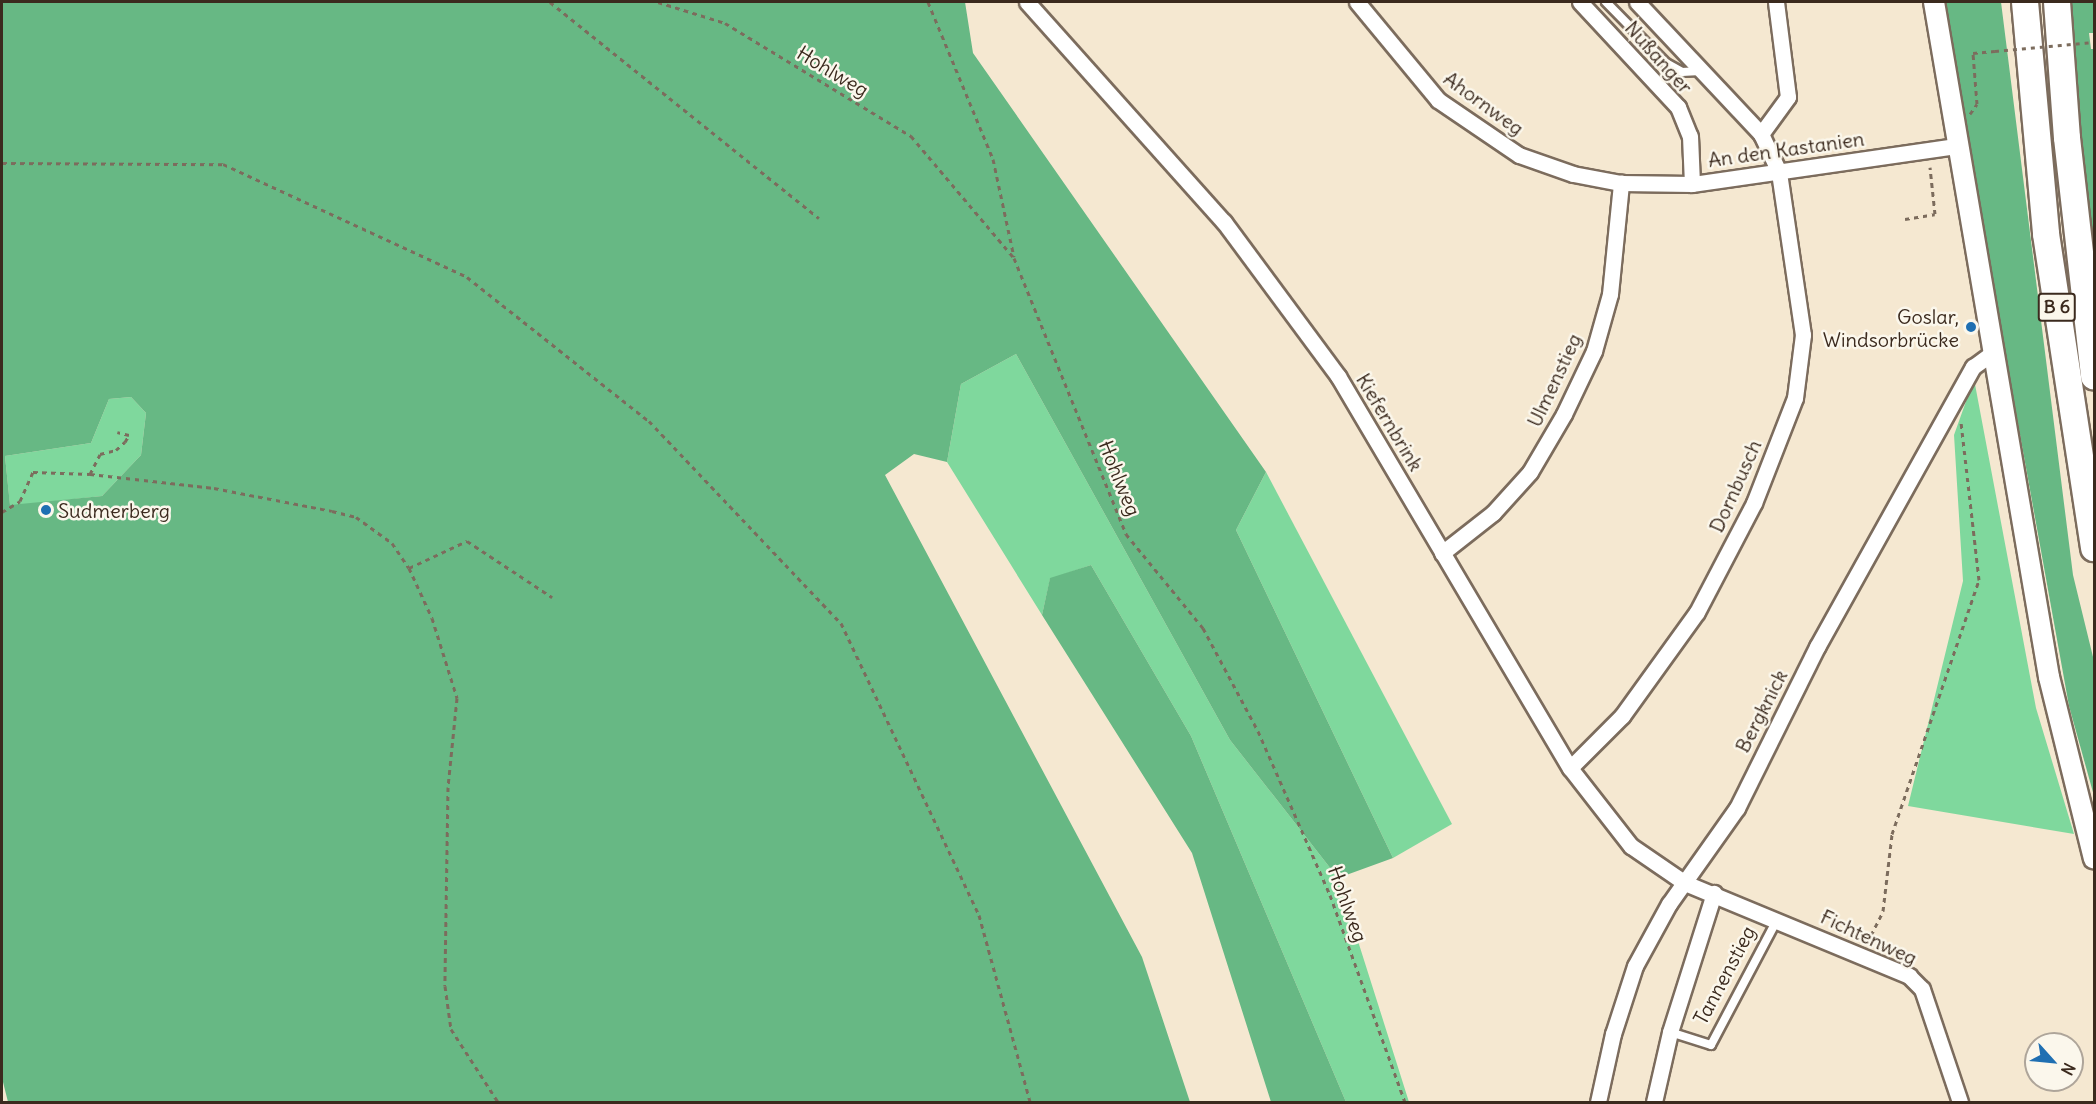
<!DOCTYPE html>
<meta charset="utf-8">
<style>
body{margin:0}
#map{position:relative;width:2096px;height:1104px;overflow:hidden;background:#f5e8d1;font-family:Delius,sans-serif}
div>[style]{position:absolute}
.green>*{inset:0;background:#7fd89d}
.forest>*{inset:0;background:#67b884}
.path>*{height:3px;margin-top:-1.5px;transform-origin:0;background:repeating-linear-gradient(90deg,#7c6c5d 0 4.5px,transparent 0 9px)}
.roads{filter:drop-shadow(2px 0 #7c6c5d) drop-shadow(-2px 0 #7c6c5d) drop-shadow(0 2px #7c6c5d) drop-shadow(0 -2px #7c6c5d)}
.service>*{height:8px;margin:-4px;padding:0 4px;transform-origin:4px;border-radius:4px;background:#fff}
.minor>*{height:15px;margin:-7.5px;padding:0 7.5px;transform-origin:7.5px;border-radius:7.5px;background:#fff}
.tertiary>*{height:20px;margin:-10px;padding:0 10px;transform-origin:10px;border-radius:10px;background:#fff}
.trunk>*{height:26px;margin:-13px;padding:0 13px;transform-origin:13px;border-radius:13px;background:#fff}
.path-bridge>*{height:3px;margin-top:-1.5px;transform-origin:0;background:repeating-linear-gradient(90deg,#7c6c5d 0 4.5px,transparent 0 9px)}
.dots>*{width:16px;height:16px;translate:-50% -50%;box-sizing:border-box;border:3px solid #fbf7ec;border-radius:50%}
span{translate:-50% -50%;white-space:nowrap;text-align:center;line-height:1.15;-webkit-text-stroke:5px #fbf7ec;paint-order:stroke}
.shield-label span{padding:2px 4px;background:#fbf7ec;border:2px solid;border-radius:4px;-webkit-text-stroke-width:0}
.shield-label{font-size:18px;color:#3b2a1e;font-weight:700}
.street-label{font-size:20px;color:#3b2a1e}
.poi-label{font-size:20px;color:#3b2a1e}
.right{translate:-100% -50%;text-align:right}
.left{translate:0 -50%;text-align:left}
.frame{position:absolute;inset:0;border:3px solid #3b2a1e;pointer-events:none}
.north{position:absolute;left:2024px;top:1032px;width:60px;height:60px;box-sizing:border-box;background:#fbf7ec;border:2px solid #aea59a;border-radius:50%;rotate:117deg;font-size:16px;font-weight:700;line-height:24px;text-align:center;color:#3b2a1e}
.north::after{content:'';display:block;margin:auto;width:21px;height:27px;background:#1f6fb2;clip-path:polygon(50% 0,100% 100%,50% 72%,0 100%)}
</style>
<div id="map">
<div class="green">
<div style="clip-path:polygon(1016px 354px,1230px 740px,1338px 878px,1409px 1102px,1346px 1102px,1191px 736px,1091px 565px,1050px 579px,1042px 615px,947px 462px,961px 384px)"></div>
<div style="clip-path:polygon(1974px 379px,2036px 708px,2074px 834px,1908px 806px,1963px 581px,1954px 435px)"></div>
<div style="clip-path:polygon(131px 397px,146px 413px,141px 455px,102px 496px,10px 506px,5px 456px,91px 443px,109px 399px)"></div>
<div style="clip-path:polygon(1266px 472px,1452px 824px,1393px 858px,1236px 530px)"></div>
</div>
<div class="forest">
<div style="clip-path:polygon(evenodd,2px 2px,965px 2px,973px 53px,1266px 472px,1236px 530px,1393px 858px,1338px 878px,1230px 740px,1016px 354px,961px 384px,947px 462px,914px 454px,885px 475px,1142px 957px,1190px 1102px,8px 1102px,2px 1078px,2px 2px,131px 397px,146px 413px,141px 455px,102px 496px,10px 505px,5px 456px,91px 443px,109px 399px,131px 397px)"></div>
<div style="clip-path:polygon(1942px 2px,2001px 2px,2073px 575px,2094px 661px,2094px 796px,2069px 706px)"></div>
<div style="clip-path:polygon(2066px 2px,2094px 2px,2094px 33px,2089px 33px,2091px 49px,2094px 49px,2094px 251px)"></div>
<div style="clip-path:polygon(1091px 565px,1191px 736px,1346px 1102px,1271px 1102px,1192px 853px,1042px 615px,1050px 578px)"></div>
</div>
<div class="path">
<div style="left:550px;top:2px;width:345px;rotate:38.8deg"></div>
<div style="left:658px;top:2px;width:70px;rotate:17.4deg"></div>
<div style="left:725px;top:23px;width:218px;rotate:31.3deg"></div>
<div style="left:911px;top:136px;width:160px;rotate:49.8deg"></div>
<div style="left:1014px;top:258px;width:298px;rotate:67.9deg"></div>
<div style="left:1126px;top:534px;width:122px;rotate:50.7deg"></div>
<div style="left:1203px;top:628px;width:117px;rotate:61.9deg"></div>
<div style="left:1258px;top:731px;width:179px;rotate:66.3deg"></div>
<div style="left:1330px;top:895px;width:220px;rotate:70.1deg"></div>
<div style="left:928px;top:2px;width:170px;rotate:67.5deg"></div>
<div style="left:993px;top:159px;width:100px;rotate:77.9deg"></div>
<div style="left:1970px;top:114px;width:12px;rotate:-55deg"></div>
<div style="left:1977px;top:104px;width:51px;rotate:-94.5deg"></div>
<div style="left:1973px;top:53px;width:22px;rotate:-5deg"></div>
<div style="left:2px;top:163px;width:221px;rotate:0.3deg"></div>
<div style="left:223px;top:164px;width:269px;rotate:24.8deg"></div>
<div style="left:467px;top:277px;width:232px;rotate:38.4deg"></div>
<div style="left:649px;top:421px;width:279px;rotate:46.5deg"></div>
<div style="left:841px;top:623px;width:323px;rotate:64.7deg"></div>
<div style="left:979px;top:915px;width:194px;rotate:74.7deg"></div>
<div style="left:1905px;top:219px;width:30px;rotate:-9deg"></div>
<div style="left:1935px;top:214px;width:47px;rotate:-96.1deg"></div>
<div style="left:90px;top:474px;width:22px;rotate:-63deg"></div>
<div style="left:100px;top:454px;width:16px;rotate:-14deg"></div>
<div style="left:116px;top:450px;width:12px;rotate:-42deg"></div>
<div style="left:125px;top:442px;width:8px;rotate:-60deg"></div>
<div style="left:129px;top:435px;width:12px;rotate:-166deg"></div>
<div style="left:2px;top:512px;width:21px;rotate:-31deg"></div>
<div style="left:20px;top:501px;width:32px;rotate:-66deg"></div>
<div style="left:33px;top:472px;width:57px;rotate:2deg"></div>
<div style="left:90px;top:474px;width:125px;rotate:6.4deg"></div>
<div style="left:214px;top:488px;width:120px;rotate:11deg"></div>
<div style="left:332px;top:511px;width:25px;rotate:14deg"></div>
<div style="left:356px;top:517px;width:44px;rotate:35.8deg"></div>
<div style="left:392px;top:543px;width:30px;rotate:56deg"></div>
<div style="left:409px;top:568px;width:55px;rotate:65.3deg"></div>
<div style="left:432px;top:618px;width:84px;rotate:72.6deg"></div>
<div style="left:457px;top:698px;width:89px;rotate:95.8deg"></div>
<div style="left:448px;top:787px;width:199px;rotate:90.9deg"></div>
<div style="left:445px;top:986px;width:43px;rotate:82.1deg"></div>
<div style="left:451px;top:1029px;width:87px;rotate:57.2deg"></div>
<div style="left:409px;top:568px;width:64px;rotate:-25deg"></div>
<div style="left:467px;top:541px;width:102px;rotate:33.4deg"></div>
<div style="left:1867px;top:943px;width:36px;rotate:-63deg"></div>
<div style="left:1883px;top:911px;width:78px;rotate:-83.3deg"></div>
<div style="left:1892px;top:834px;width:268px;rotate:-71.1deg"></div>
<div style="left:1979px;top:580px;width:158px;rotate:-96.5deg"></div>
</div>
<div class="roads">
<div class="service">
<div style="left:1606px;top:2px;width:86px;rotate:45.5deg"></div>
<div style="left:1666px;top:63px;width:18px;rotate:29deg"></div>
<div style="left:1682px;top:72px;width:18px;rotate:-3deg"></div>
<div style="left:1670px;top:1032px;width:43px;rotate:17.6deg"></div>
<div style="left:1711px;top:1045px;width:141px;rotate:-62.2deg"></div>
</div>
<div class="minor">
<div style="left:1027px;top:2px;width:295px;rotate:48.2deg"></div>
<div style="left:1224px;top:222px;width:192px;rotate:53.5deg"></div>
<div style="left:1338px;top:376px;width:456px;rotate:59.4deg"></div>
<div style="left:1570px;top:768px;width:99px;rotate:52deg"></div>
<div style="left:1631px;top:846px;width:65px;rotate:34.4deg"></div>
<div style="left:1685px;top:883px;width:243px;rotate:22.5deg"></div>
<div style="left:1909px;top:976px;width:18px;rotate:45deg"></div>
<div style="left:1922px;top:989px;width:119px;rotate:71.4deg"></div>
<div style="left:1357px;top:2px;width:127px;rotate:50.4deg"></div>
<div style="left:1438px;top:100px;width:98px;rotate:34.2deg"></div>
<div style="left:1519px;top:155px;width:57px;rotate:19.4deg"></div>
<div style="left:1573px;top:174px;width:49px;rotate:10.6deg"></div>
<div style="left:1621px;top:183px;width:71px;rotate:0.8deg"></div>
<div style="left:1692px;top:184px;width:268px;rotate:-8.2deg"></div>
<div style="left:1580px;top:2px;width:144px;rotate:47deg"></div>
<div style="left:1678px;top:107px;width:31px;rotate:68deg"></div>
<div style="left:1690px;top:136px;width:48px;rotate:87.6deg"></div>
<div style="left:1761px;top:134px;width:46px;rotate:-53.9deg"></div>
<div style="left:1788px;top:97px;width:96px;rotate:-97.2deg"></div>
<div style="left:1442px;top:553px;width:65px;rotate:-38.1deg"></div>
<div style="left:1493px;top:513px;width:55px;rotate:-47.9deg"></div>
<div style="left:1530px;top:472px;width:67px;rotate:-59.6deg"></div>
<div style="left:1564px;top:414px;width:70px;rotate:-64.5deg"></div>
<div style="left:1594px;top:351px;width:59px;rotate:-74.3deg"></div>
<div style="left:1610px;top:294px;width:112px;rotate:-84.3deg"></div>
<div style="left:1570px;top:768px;width:74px;rotate:-45deg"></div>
<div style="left:1622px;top:716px;width:128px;rotate:-54.2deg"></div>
<div style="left:1697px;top:612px;width:123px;rotate:-62.4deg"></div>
<div style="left:1754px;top:503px;width:113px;rotate:-68.7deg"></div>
<div style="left:1795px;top:398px;width:64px;rotate:-82.8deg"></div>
<div style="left:1803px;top:335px;width:165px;rotate:-98.4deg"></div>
<div style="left:1779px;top:172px;width:42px;rotate:-115.3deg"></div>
<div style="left:1761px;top:134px;width:181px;rotate:-133.2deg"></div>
<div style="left:1598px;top:1102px;width:70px;rotate:-77.6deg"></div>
<div style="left:1613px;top:1034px;width:71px;rotate:-72.1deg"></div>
<div style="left:1635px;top:966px;width:71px;rotate:-61.3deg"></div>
<div style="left:1669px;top:904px;width:118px;rotate:-54.7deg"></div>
<div style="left:1737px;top:808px;width:180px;rotate:-63.6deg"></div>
<div style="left:1817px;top:647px;width:321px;rotate:-60.9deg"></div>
<div style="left:1973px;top:367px;width:24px;rotate:-36deg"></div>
<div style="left:1654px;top:1102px;width:72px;rotate:-77.1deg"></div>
<div style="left:1670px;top:1032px;width:146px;rotate:-72.4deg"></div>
</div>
<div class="tertiary">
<div style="left:1934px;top:2px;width:685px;rotate:80.33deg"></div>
<div style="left:2049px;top:677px;width:187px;rotate:76.1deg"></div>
</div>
<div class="trunk">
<div style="left:2025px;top:2px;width:233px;rotate:84.8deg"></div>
<div style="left:2046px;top:234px;width:318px;rotate:81.3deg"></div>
<div style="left:2057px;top:2px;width:136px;rotate:85.8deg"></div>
<div style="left:2067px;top:138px;width:240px;rotate:83.5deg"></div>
</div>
</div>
<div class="path-bridge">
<div style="left:1995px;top:51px;width:99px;rotate:-5.2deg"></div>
</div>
<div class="dots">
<div style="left:1971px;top:327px;background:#1f6fb2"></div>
<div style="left:46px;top:510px;background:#1f6fb2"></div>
</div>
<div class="shield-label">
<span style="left:2057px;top:307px">B 6</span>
</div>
<div class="street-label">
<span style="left:1659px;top:57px;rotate:48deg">Nußanger</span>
<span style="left:833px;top:71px;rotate:31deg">Hohlweg</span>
<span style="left:1484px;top:103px;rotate:36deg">Ahornweg</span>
<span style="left:1786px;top:149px;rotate:-8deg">An den Kastanien</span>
<span style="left:1554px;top:380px;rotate:-65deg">Ulmenstieg</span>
<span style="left:1390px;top:422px;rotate:59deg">Kiefernbrink</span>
<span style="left:1120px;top:478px;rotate:68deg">Hohlweg</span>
<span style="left:1735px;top:486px;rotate:-66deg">Dornbusch</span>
<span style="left:1761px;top:711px;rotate:-63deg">Bergknick</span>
<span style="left:1348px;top:904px;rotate:70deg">Hohlweg</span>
<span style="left:1869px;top:937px;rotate:25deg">Fichtenweg</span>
<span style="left:1724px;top:975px;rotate:-62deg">Tannenstieg</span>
</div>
<div class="poi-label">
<span class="right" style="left:1959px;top:328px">Goslar,<br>Windsorbrücke</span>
<span class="left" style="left:58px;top:510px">Sudmerberg</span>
</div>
<div class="frame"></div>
<div class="north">N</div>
</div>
